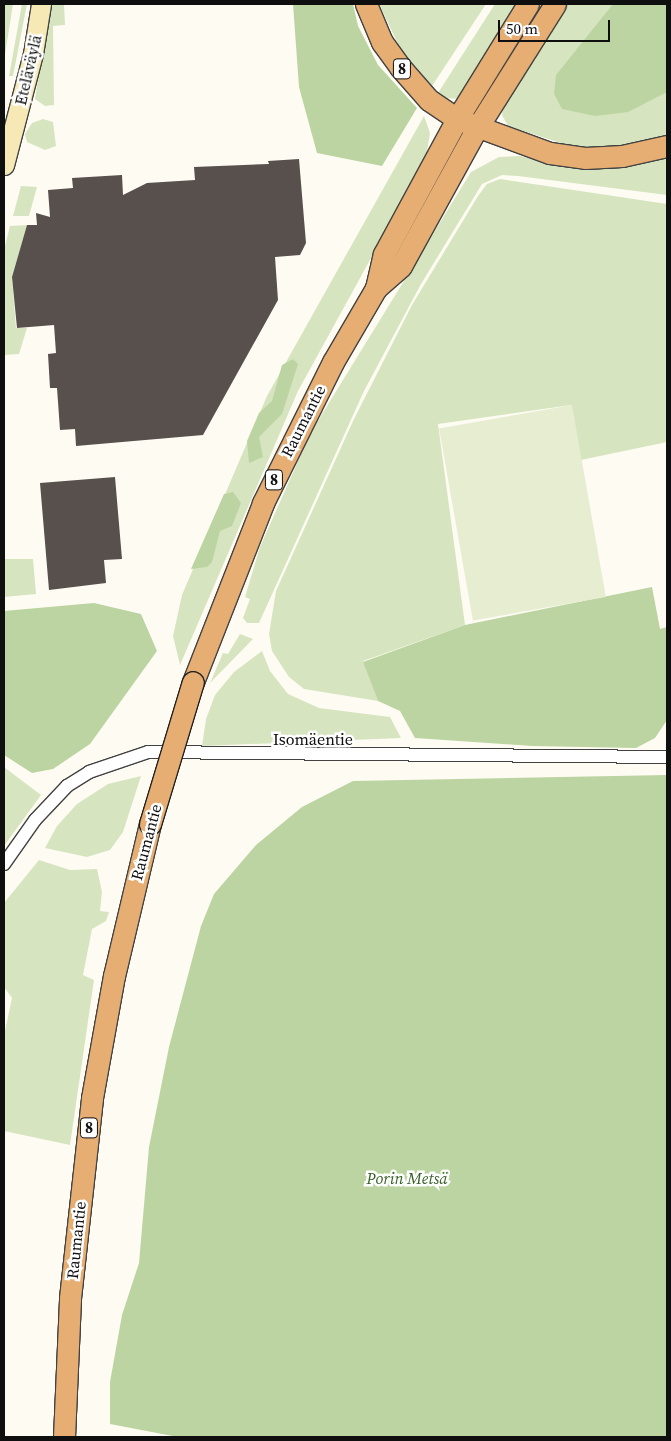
<!DOCTYPE html>
<meta charset="utf-8">
<style>
body{margin:0}
#map{position:relative;width:671px;height:1441px;overflow:hidden;background:#fefbf3;font-family:"Source Serif 4",serif}
div>[style]{position:absolute}
.green>*{inset:0;background:#d6e5c0}
.forest>*{inset:0;background:#bcd4a1}
.pitch>*{inset:0;background:#e6edd1;transform-origin:0 0}
.building>*{inset:0;background:#57504d}
.roads{filter:drop-shadow(1px 0 #424242) drop-shadow(-1px 0 #424242) drop-shadow(0 1px #424242) drop-shadow(0 -1px #424242)}
.minor>*{height:12px;margin:-6px;padding:0 6px;transform-origin:6px;border-radius:6px;background:#fff}
.secondary>*{height:19px;margin:-9.5px;padding:0 9.5px;transform-origin:9.5px;border-radius:9.5px;background:#f6e9b6}
.trunk>*{height:21px;margin:-10.5px;padding:0 10.5px;transform-origin:10.5px;border-radius:10.5px;background:#e6ae72}
.bridges{filter:drop-shadow(1px 0 #202020) drop-shadow(-1px 0 #202020) drop-shadow(0 1px #202020) drop-shadow(0 -1px #202020)}
.trunk-bridge>*{height:21px;margin:-10.5px;padding:0 10.5px;transform-origin:10.5px;border-radius:10.5px;background:#e6ae72}
span{translate:-50% -50%;white-space:nowrap;text-align:center;line-height:1.15;-webkit-text-stroke:5px #fff;paint-order:stroke}
.shield-label span{padding:1px 4px;background:#fff;border:1px solid;border-radius:4px;-webkit-text-stroke-width:0}
.shield-label{font-size:15px;color:#0f0f0f;font-weight:700}
.street-label{font-size:16px;color:#0f0f0f}
.park-label{font-size:16px;color:#386027;font-style:italic}
.frame{position:absolute;inset:0;border:5px solid #0f0f0f;pointer-events:none}
.scale{position:absolute;left:498px;top:20px;width:112px;height:22px;box-sizing:border-box;border:2px solid #0f0f0f;border-top:0;padding-left:6px;font-size:15px;line-height:18px;white-space:nowrap;color:#0f0f0f;-webkit-text-stroke:4px #fff;paint-order:stroke}
</style>
<div id="map">
<div class="green">
<div style="clip-path:polygon(4px 4px,13px 4px,4px 61px)"></div>
<div style="clip-path:polygon(22px 4px,27px 4px,13px 76px,9px 76px)"></div>
<div style="clip-path:polygon(50px 4px,64px 4px,65px 25px,53px 26px,54px 105px,45px 106px,35px 99px)"></div>
<div style="clip-path:polygon(379px 4px,486px 4px,432px 86px,401px 50px)"></div>
<div style="clip-path:polygon(495px 4px,518px 4px,461px 99px,444px 98px,438px 93px)"></div>
<div style="clip-path:polygon(561px 4px,667px 4px,667px 137px,614px 149px,570px 146px,508px 126px,502px 115px,504px 102px)"></div>
<div style="clip-path:polygon(424px 116px,430px 133px,426px 158px,298px 391px,180px 665px,173px 636px,182px 595px,267px 396px)"></div>
<div style="clip-path:polygon(43px 119px,53px 122px,56px 146px,45px 150px,27px 142px,25px 134px,32px 123px)"></div>
<div style="clip-path:polygon(520px 156px,582px 170px,639px 165px,667px 157px,667px 195px,518px 176px,502px 175px,482px 184px,421px 284px,364px 391px,259px 623px,247px 623px,243px 618px,250px 599px,245px 597px,260px 547px,311px 432px,471px 172px,499px 157px)"></div>
<div style="clip-path:polygon(500px 179px,667px 204px,667px 442px,581px 460px,571px 405px,438px 424px,465px 625px,363px 661px,378px 701px,304px 689px,289px 677px,272px 651px,269px 634px,276px 591px,354px 419px,412px 305px,478px 196px,487px 184px)"></div>
<div style="clip-path:polygon(21px 186px,37px 187px,29px 216px,13px 216px)"></div>
<div style="clip-path:polygon(27px 225px,12px 277px,16px 328px,27px 328px,19px 354px,4px 355px,4px 250px,10px 226px)"></div>
<div style="clip-path:polygon(4px 559px,33px 559px,36px 594px,4px 597px)"></div>
<div style="clip-path:polygon(240px 634px,253px 639px,210px 683px,223px 653px,228px 654px)"></div>
<div style="clip-path:polygon(262px 651px,270px 671px,288px 694px,319px 708px,390px 717px,401px 738px,202px 746px,206px 719px,215px 695px,234px 672px)"></div>
<div style="clip-path:polygon(4px 767px,41px 795px,4px 846px)"></div>
<div style="clip-path:polygon(141px 776px,123px 832px,110px 850px,87px 857px,45px 848px,57px 826px,77px 804px,108px 784px)"></div>
<div style="clip-path:polygon(39px 860px,70px 870px,97px 869px,102px 892px,100px 911px,109px 912px,106px 921px,92px 929px,83px 975px,94px 980px,70px 1145px,4px 1131px,4px 1036px,12px 998px,4px 987px,4px 903px)"></div>
</div>
<div class="forest">
<div style="clip-path:polygon(293px 4px,353px 4px,358px 26px,378px 65px,417px 108px,382px 166px,317px 153px,299px 87px)"></div>
<div style="clip-path:polygon(613px 4px,667px 4px,667px 92px,628px 112px,595px 116px,562px 109px,554px 94px,556px 75px)"></div>
<div style="clip-path:polygon(293px 359px,298px 364px,282px 414px,259px 437px,263px 457px,249px 463px,247px 441px,259px 413px,272px 401px,282px 365px)"></div>
<div style="clip-path:polygon(233px 492px,241px 503px,232px 526px,220px 531px,212px 562px,207px 567px,191px 569px,224px 494px)"></div>
<div style="clip-path:polygon(652px 587px,660px 629px,667px 627px,667px 720px,655px 738px,636px 748px,532px 746px,415px 738px,400px 711px,378px 701px,363px 662px,465px 625px)"></div>
<div style="clip-path:polygon(94px 603px,141px 614px,157px 651px,90px 744px,53px 769px,32px 773px,4px 755px,4px 611px)"></div>
<div style="clip-path:polygon(667px 775px,667px 1437px,178px 1437px,110px 1424px,110px 1382px,122px 1315px,139px 1263px,149px 1147px,169px 1047px,201px 926px,214px 894px,256px 845px,302px 807px,353px 781px)"></div>
</div>
<div class="pitch">
<div style="left:572px;top:405px;width:195px;height:135px;rotate:80deg"></div>
</div>
<div class="building">
<div style="clip-path:polygon(299px 159px,306px 243px,300px 255px,275px 257px,278px 300px,203px 435px,76px 446px,75px 429px,60px 430px,57px 388px,50px 388px,48px 354px,56px 353px,54px 325px,17px 328px,12px 277px,27px 225px,37px 225px,36px 213px,50px 217px,48px 190px,73px 188px,72px 178px,122px 175px,123px 195px,147px 183px,195px 180px,194px 167px,269px 164px,268px 161px)"></div>
<div style="clip-path:polygon(115px 477px,122px 559px,104px 560px,106px 583px,49px 590px,40px 483px)"></div>
</div>
<div class="roads">
<div class="minor">
<div style="left:4px;top:864px;width:54px;rotate:-54.8deg"></div>
<div style="left:35px;top:820px;width:47px;rotate:-46.7deg"></div>
<div style="left:67px;top:786px;width:26px;rotate:-32deg"></div>
<div style="left:89px;top:772px;width:62px;rotate:-18.7deg"></div>
<div style="left:148px;top:752px;width:519px;rotate:0.55deg"></div>
</div>
<div class="secondary">
<div style="left:4px;top:165px;width:115px;rotate:-75.4deg"></div>
<div style="left:33px;top:54px;width:51px;rotate:-80.9deg"></div>
</div>
<div class="trunk">
<div style="left:366px;top:4px;width:41px;rotate:67.2deg"></div>
<div style="left:382px;top:42px;width:31px;rotate:54deg"></div>
<div style="left:400px;top:67px;width:44px;rotate:48.7deg"></div>
<div style="left:429px;top:100px;width:34px;rotate:34deg"></div>
<div style="left:457px;top:119px;width:99px;rotate:20.1deg"></div>
<div style="left:550px;top:153px;width:35px;rotate:8deg"></div>
<div style="left:585px;top:158px;width:37px;rotate:-3deg"></div>
<div style="left:622px;top:156px;width:46px;rotate:-12.5deg"></div>
<div style="left:376px;top:288px;width:33px;rotate:-41deg"></div>
<div style="left:401px;top:266px;width:158px;rotate:-61.2deg"></div>
<div style="left:477px;top:128px;width:146px;rotate:-57.8deg"></div>
<div style="left:193px;top:682px;width:192px;rotate:-68.6deg"></div>
<div style="left:263px;top:503px;width:157px;rotate:-63.6deg"></div>
<div style="left:333px;top:362px;width:86px;rotate:-59.8deg"></div>
<div style="left:376px;top:288px;width:35px;rotate:-77deg"></div>
<div style="left:384px;top:254px;width:153px;rotate:-61.6deg"></div>
<div style="left:457px;top:119px;width:135px;rotate:-58.3deg"></div>
<div style="left:64px;top:1437px;width:139px;rotate:-87.5deg"></div>
<div style="left:70px;top:1298px;width:201px;rotate:-83.7deg"></div>
<div style="left:92px;top:1098px;width:124px;rotate:-79.8deg"></div>
<div style="left:114px;top:976px;width:156px;rotate:-76.7deg"></div>
</div>
</div>
<div class="bridges">
<div class="trunk-bridge">
<div style="left:150px;top:824px;width:148px;rotate:-73.2deg"></div>
</div>
</div>
<div class="shield-label">
<span style="left:402px;top:69px">8</span>
<span style="left:274px;top:480px">8</span>
<span style="left:89px;top:1128px">8</span>
</div>
<div class="street-label">
<span style="left:28px;top:70px;rotate:-77deg">Eteläväylä</span>
<span style="left:303px;top:421px;rotate:-63deg">Raumantie</span>
<span style="left:313px;top:739px">Isomäentie</span>
<span style="left:146px;top:842px;rotate:-75deg">Raumantie</span>
<span style="left:76px;top:1240px;rotate:-84deg">Raumantie</span>
</div>
<div class="park-label">
<span style="left:407px;top:1178px">Porin Metsä</span>
</div>
<div class="frame"></div>
<div class="scale">50 m</div>
</div>
